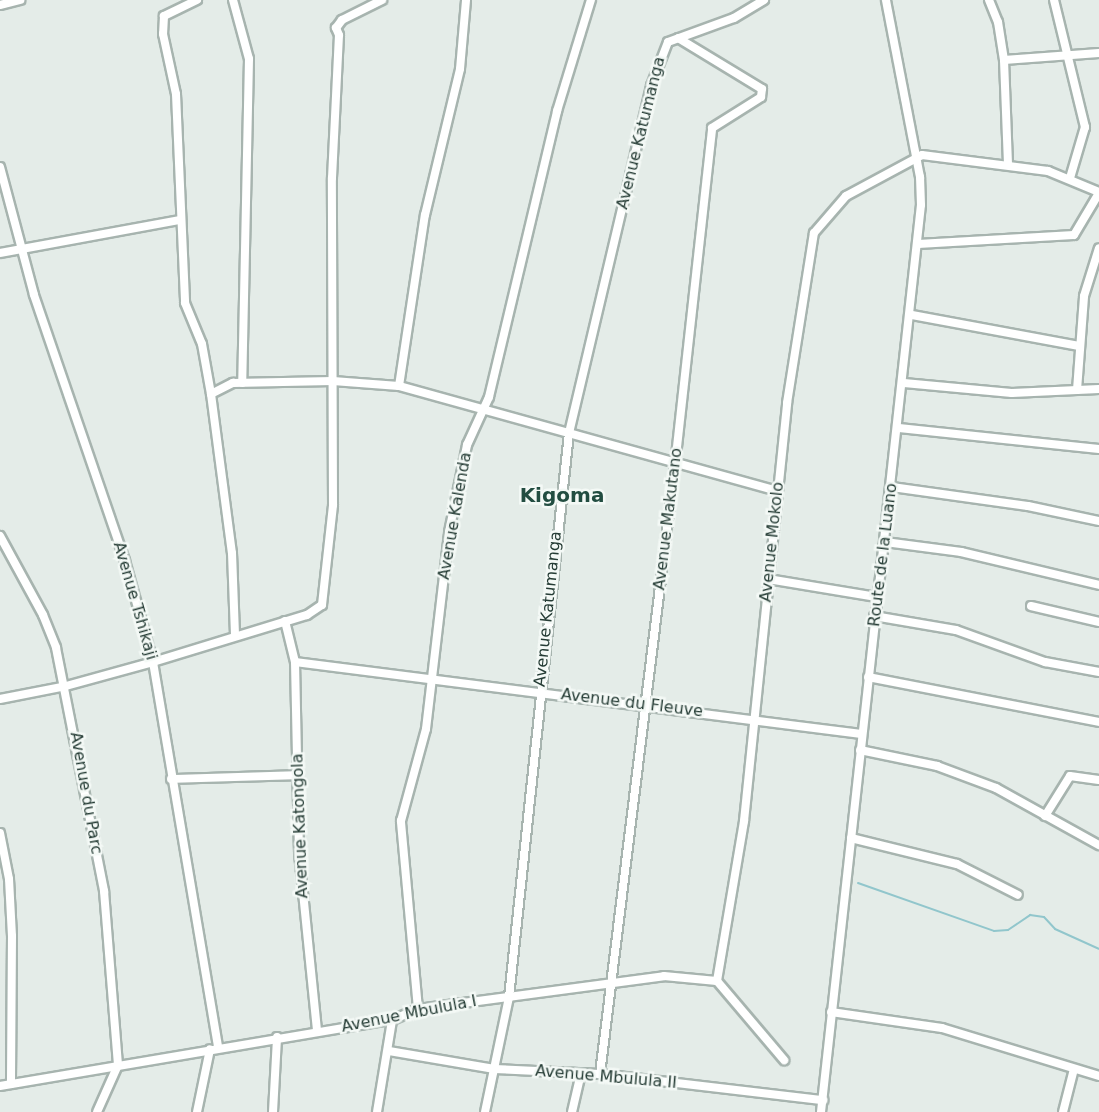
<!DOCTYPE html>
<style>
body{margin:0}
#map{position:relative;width:1099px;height:1112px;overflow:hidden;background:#e4ece8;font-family:"DejaVu Sans",sans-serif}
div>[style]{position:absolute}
.stream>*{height:2px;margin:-1px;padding:0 1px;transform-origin:1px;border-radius:1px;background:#91c6cc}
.roads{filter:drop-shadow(2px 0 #a7b4af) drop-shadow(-2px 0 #a7b4af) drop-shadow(0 2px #a7b4af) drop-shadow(0 -2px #a7b4af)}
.minor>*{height:8px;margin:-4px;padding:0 4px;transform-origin:4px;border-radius:4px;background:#fff}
span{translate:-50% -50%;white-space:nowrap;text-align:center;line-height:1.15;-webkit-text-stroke:5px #f4f9f6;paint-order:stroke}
.street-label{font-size:16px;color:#253c35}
.quarter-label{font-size:20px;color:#224d41;font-weight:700}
</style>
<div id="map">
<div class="stream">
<div style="left:858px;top:883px;width:144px;rotate:19.4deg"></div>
<div style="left:994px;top:931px;width:14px;rotate:-4deg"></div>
<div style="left:1008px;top:930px;width:27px;rotate:-34deg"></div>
<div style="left:1030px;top:915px;width:14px;rotate:8deg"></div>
<div style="left:1044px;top:917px;width:16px;rotate:47deg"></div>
<div style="left:1055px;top:929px;width:48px;rotate:24.4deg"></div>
</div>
<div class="roads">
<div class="minor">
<div style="left:197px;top:0;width:37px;rotate:154deg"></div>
<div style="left:164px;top:16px;width:18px;rotate:93deg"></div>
<div style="left:163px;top:34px;width:61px;rotate:77.8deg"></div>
<div style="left:176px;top:94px;width:209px;rotate:87.5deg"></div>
<div style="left:185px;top:303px;width:44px;rotate:67.5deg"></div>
<div style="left:202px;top:344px;width:51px;rotate:79.8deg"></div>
<div style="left:211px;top:394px;width:160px;rotate:82.5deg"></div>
<div style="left:232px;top:553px;width:82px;rotate:87.9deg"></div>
<div style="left:233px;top:0;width:61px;rotate:74.8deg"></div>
<div style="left:249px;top:59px;width:324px;rotate:91.2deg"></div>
<div style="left:989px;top:0;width:24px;rotate:68deg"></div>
<div style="left:998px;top:22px;width:38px;rotate:81deg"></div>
<div style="left:1004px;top:60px;width:104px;rotate:87.8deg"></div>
<div style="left:1054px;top:0;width:131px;rotate:76.3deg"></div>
<div style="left:1085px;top:127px;width:53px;rotate:106.4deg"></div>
<div style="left:0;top:5px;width:21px;rotate:-14deg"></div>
<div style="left:1004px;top:60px;width:95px;rotate:-4.2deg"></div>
<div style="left:0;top:167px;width:132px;rotate:75.1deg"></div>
<div style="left:34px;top:295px;width:281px;rotate:71.1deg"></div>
<div style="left:125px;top:561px;width:105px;rotate:74.5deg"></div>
<div style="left:153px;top:662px;width:390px;rotate:80.4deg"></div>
<div style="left:918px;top:244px;width:156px;rotate:-3.3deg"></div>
<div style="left:1074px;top:235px;width:49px;rotate:-59.2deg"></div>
<div style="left:0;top:253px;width:182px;rotate:-10.4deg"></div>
<div style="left:912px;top:315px;width:170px;rotate:10.5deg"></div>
<div style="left:904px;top:383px;width:108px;rotate:5.3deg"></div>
<div style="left:1012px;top:393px;width:87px;rotate:-2.6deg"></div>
<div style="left:399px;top:386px;width:173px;rotate:-81.4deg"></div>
<div style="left:425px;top:215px;width:150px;rotate:-76.5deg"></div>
<div style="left:460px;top:69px;width:69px;rotate:-85deg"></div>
<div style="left:1077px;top:390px;width:94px;rotate:-85.7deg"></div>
<div style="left:1084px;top:296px;width:50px;rotate:-72.6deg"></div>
<div style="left:211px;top:394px;width:25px;rotate:-27deg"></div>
<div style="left:233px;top:383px;width:100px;rotate:-1.1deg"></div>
<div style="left:333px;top:381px;width:66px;rotate:4.3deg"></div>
<div style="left:399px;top:386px;width:393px;rotate:15.5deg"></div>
<div style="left:899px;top:428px;width:201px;rotate:6deg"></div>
<div style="left:892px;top:487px;width:137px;rotate:8deg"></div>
<div style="left:1028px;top:506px;width:73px;rotate:11.9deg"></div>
<div style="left:0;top:536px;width:90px;rotate:61.4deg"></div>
<div style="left:43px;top:615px;width:35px;rotate:68deg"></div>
<div style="left:56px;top:648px;width:248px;rotate:78.8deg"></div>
<div style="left:104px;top:891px;width:175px;rotate:85.4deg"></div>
<div style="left:118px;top:1065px;width:51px;rotate:114.1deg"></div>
<div style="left:885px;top:542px;width:77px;rotate:7.5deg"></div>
<div style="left:961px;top:552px;width:142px;rotate:13.4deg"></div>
<div style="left:768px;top:579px;width:110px;rotate:9.4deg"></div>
<div style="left:1031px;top:606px;width:70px;rotate:13.2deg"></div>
<div style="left:874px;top:616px;width:83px;rotate:9.7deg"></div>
<div style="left:956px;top:630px;width:95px;rotate:19.8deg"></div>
<div style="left:1045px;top:662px;width:55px;rotate:10.5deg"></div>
<div style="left:285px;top:621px;width:42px;rotate:76.3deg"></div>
<div style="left:295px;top:662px;width:191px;rotate:88.8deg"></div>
<div style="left:299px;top:853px;width:178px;rotate:84.2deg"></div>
<div style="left:295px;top:662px;width:571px;rotate:7.25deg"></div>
<div style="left:868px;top:677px;width:235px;rotate:11deg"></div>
<div style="left:0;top:699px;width:67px;rotate:-11.1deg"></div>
<div style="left:66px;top:686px;width:90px;rotate:-15.4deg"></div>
<div style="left:153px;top:662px;width:161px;rotate:-17deg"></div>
<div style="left:307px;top:615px;width:18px;rotate:-34deg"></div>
<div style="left:322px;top:605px;width:101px;rotate:-83.7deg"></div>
<div style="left:333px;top:505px;width:327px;rotate:-90.2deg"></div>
<div style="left:332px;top:178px;width:143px;rotate:-87.2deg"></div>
<div style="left:339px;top:35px;width:8px;rotate:-113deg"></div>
<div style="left:336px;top:28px;width:10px;rotate:-53deg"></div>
<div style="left:342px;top:20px;width:45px;rotate:-26.6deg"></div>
<div style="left:860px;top:750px;width:79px;rotate:11.7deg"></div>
<div style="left:937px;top:766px;width:63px;rotate:20.4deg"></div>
<div style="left:996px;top:788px;width:118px;rotate:29deg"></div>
<div style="left:171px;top:779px;width:127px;rotate:-1.8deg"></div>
<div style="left:1045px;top:816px;width:47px;rotate:-58deg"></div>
<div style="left:1070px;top:776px;width:29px;rotate:8deg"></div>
<div style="left:0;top:833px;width:47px;rotate:78.9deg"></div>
<div style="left:9px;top:879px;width:57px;rotate:87deg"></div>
<div style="left:12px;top:936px;width:148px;rotate:90.4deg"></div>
<div style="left:851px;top:838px;width:109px;rotate:13.8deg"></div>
<div style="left:957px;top:864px;width:68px;rotate:26.9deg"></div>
<div style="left:717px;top:981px;width:162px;rotate:-80.4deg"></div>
<div style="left:744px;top:821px;width:420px;rotate:-84.1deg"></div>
<div style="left:787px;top:403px;width:172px;rotate:-81deg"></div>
<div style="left:814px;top:233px;width:49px;rotate:-49.1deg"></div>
<div style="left:846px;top:196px;width:86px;rotate:-28.3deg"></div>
<div style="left:922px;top:155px;width:127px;rotate:7.2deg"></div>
<div style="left:1048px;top:171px;width:55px;rotate:22.4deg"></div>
<div style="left:418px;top:1009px;width:189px;rotate:-95.2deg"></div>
<div style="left:401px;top:821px;width:95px;rotate:-74.8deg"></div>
<div style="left:426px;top:729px;width:198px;rotate:-83.3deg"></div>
<div style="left:449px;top:532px;width:89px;rotate:-78.3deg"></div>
<div style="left:467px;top:445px;width:53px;rotate:-65.4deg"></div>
<div style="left:489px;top:397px;width:294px;rotate:-76.6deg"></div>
<div style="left:557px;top:111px;width:116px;rotate:-73deg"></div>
<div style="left:831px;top:1012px;width:112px;rotate:8.2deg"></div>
<div style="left:942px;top:1028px;width:164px;rotate:17deg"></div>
<div style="left:389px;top:1051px;width:107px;rotate:9.7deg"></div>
<div style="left:494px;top:1069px;width:106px;rotate:2.7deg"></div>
<div style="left:600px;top:1074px;width:225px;rotate:6.7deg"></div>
<div style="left:600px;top:1074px;width:614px;rotate:-82.98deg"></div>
<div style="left:675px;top:465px;width:339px;rotate:-83.7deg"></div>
<div style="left:712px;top:128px;width:58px;rotate:-32.3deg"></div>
<div style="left:761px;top:97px;width:8px;rotate:-83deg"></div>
<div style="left:762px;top:89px;width:98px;rotate:-148.7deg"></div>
<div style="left:0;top:1086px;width:398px;rotate:-9.6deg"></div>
<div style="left:392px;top:1020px;width:28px;rotate:-23deg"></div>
<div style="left:418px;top:1009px;width:248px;rotate:-7.6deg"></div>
<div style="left:664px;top:976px;width:53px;rotate:5.4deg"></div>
<div style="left:717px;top:981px;width:104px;rotate:49.7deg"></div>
<div style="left:197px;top:1112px;width:64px;rotate:-78.3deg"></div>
<div style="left:273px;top:1112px;width:75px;rotate:-86.9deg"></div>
<div style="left:377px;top:1112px;width:93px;rotate:-80.7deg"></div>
<div style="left:485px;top:1112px;width:117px;rotate:-78.2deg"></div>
<div style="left:509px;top:997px;width:567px;rotate:-83.93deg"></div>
<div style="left:569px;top:433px;width:357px;rotate:-76.7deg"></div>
<div style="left:651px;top:86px;width:47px;rotate:-68.9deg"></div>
<div style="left:668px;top:42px;width:70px;rotate:-20deg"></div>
<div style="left:734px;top:18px;width:35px;rotate:-31deg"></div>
<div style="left:572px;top:1112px;width:40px;rotate:-77deg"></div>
<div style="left:821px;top:1112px;width:912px;rotate:-83.71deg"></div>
<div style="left:921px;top:205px;width:28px;rotate:-92deg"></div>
<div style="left:920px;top:177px;width:180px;rotate:-100.9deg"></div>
<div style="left:1063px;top:1112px;width:44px;rotate:-75.7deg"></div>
</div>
</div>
<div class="street-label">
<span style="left:641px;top:133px;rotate:-76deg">Avenue Katumanga</span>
<span style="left:455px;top:516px;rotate:-80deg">Avenue Kalenda</span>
<span style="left:668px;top:519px;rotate:-83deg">Avenue Makutano</span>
<span style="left:772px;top:542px;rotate:-84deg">Avenue Mokolo</span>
<span style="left:883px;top:555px;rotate:-83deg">Route de la Luano</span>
<span style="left:135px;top:601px;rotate:74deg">Avenue Tshikaji</span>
<span style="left:548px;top:609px;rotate:-84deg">Avenue Katumanga</span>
<span style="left:632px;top:703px;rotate:7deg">Avenue du Fleuve</span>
<span style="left:86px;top:793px;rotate:80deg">Avenue du Parc</span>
<span style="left:300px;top:826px;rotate:-92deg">Avenue Katongola</span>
<span style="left:409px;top:1014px;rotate:-11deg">Avenue Mbulula I</span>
<span style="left:606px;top:1077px;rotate:5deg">Avenue Mbulula II</span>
</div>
<div class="quarter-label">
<span style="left:562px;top:495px">Kigoma</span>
</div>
</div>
